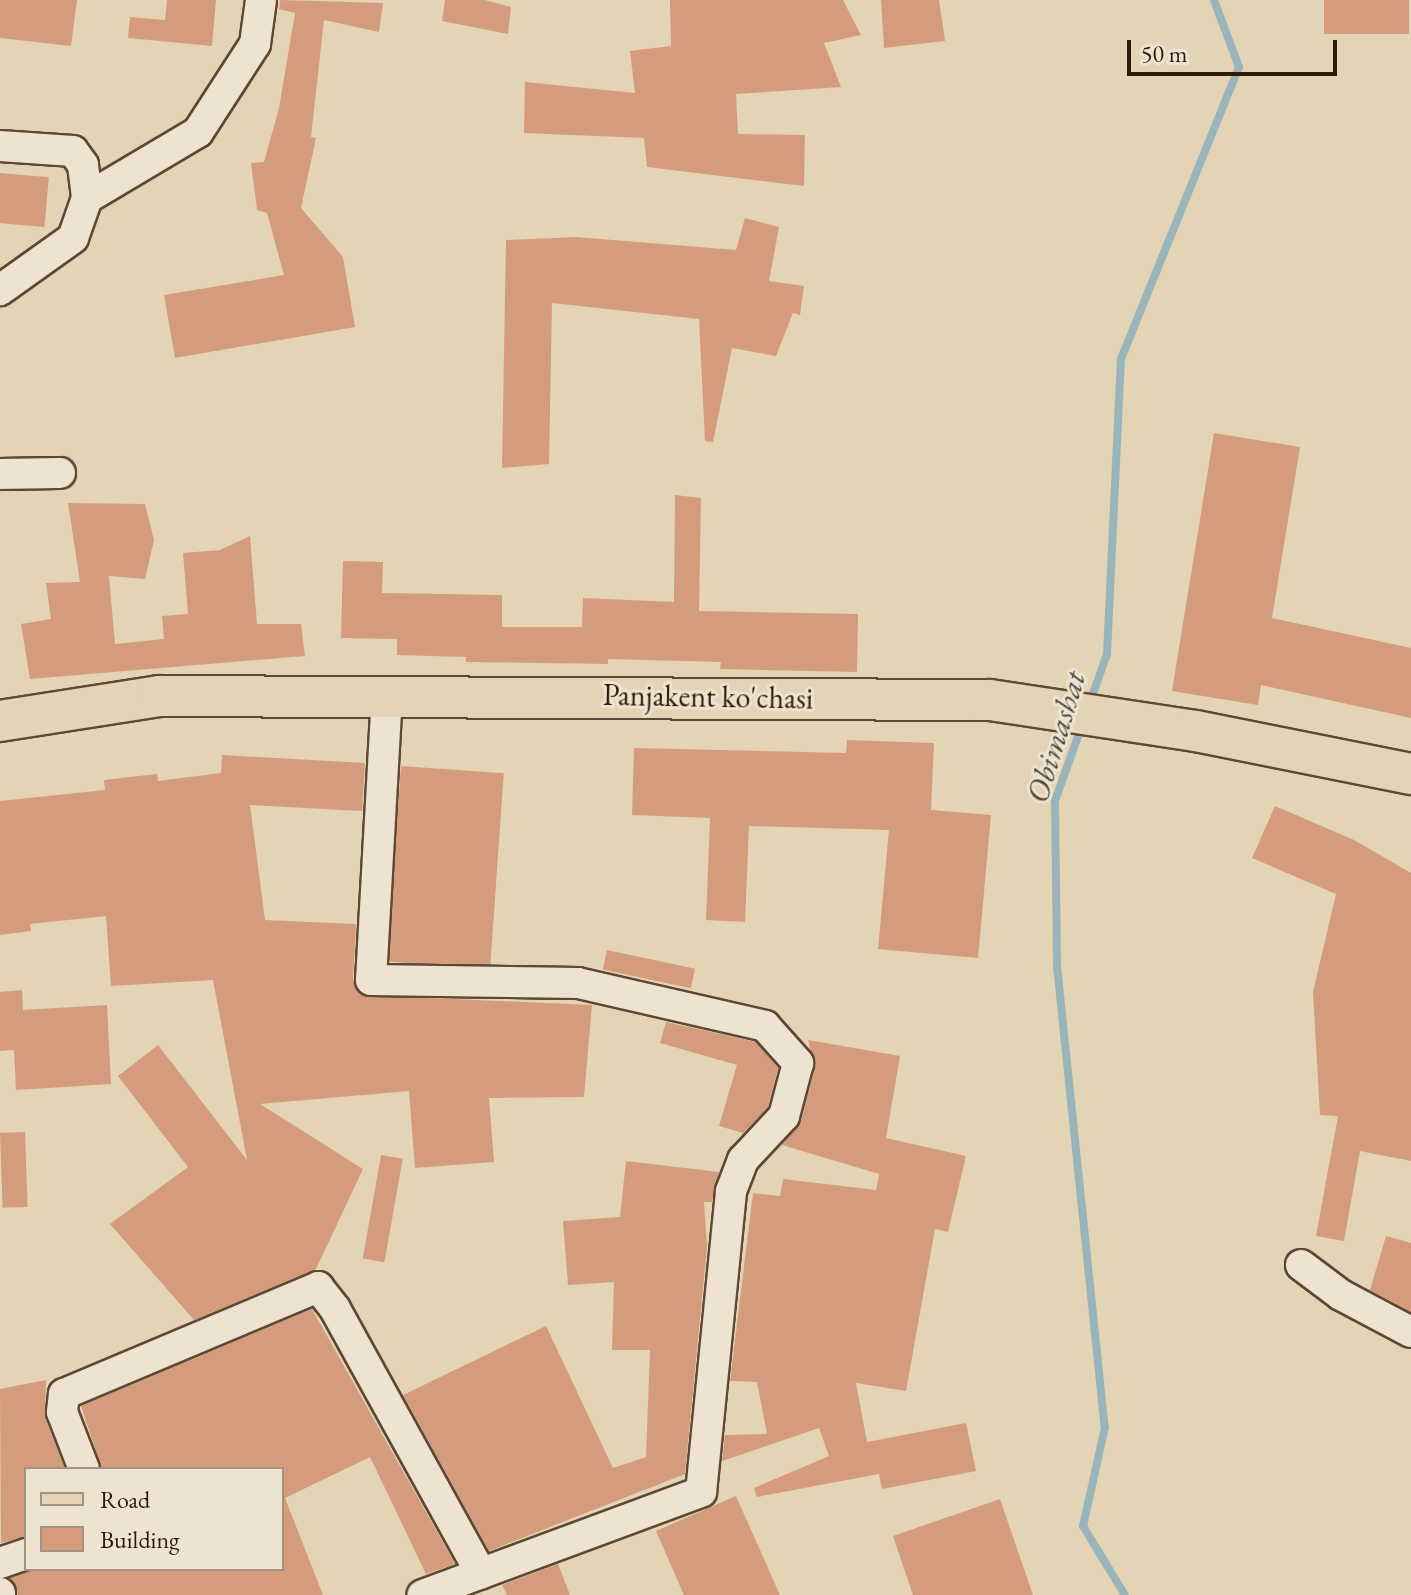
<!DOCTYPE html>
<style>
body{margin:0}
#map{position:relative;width:1411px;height:1595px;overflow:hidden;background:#e3d4b6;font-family:"EB Garamond",serif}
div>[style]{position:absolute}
.stream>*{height:8px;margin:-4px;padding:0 4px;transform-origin:4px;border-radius:4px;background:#9ab5ba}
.building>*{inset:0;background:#d49c7d;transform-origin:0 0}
.roads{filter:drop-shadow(2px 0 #5c4833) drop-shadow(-2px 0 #5c4833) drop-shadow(0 2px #5c4833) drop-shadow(0 -2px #5c4833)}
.minor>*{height:30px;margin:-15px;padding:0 15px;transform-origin:15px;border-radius:15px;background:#ede3d0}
.major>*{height:40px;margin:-20px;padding:0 20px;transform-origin:20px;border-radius:20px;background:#e3d4b6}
span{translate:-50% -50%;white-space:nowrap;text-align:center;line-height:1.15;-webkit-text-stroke:6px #ede3d0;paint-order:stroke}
.street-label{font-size:30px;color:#2f1a07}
.water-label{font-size:32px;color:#4f483d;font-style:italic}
.legend{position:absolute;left:24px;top:1467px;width:260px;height:104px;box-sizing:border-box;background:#ede3d0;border:2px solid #a19380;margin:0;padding:10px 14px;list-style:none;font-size:24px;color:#2f1a07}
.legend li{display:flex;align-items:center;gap:16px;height:40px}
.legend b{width:40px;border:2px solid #a19380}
.scale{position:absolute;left:1127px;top:40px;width:210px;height:36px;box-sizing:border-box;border:4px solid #2f1a07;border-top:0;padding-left:10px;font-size:24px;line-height:28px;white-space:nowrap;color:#2f1a07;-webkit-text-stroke:6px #ede3d0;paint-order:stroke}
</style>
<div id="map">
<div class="stream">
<div style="left:1089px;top:705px;width:54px;rotate:-70.6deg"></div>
<div style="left:1107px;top:654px;width:295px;rotate:-87.3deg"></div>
<div style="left:1121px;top:359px;width:315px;rotate:-68deg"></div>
<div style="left:1239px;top:67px;width:72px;rotate:-110.5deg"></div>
<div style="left:1082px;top:725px;width:81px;rotate:109.6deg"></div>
<div style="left:1055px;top:801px;width:165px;rotate:89.3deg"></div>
<div style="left:1057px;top:966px;width:463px;rotate:84.1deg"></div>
<div style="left:1105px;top:1427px;width:101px;rotate:102.5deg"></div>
<div style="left:1083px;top:1526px;width:81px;rotate:58.7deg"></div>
</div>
<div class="building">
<div style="clip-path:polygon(0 0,77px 0,71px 46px,0 38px)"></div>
<div style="clip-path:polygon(167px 0,216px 0,212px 46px,128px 38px,130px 17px,165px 20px)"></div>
<div style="clip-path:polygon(280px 0,383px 3px,379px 32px,324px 20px,311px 137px,316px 138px,301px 208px,343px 257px,355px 327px,175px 358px,164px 295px,284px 275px,267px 213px,257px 210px,251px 163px,264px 162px,279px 108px,295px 13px,279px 9px)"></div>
<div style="clip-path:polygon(445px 0,485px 0,511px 7px,508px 34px,442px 21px)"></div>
<div style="clip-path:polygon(670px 0,843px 0,861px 35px,824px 43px,841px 87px,736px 94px,738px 134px,805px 135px,804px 186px,647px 167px,644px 138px,524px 133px,525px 82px,635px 93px,630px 51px,671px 46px)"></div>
<div style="clip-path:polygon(881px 0,939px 0,945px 41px,884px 48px)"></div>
<div style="left:1324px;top:0;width:85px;height:34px"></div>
<div style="left:0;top:173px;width:49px;height:50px;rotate:5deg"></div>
<div style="clip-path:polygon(745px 218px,779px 227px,769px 281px,804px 286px,800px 315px,793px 313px,776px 356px,732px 348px,713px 442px,705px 441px,699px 319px,552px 303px,549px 464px,502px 468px,506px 240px,576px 237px,736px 250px)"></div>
<div style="clip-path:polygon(1214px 433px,1300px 447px,1272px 618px,1411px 648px,1411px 718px,1261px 685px,1258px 705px,1172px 691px)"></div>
<div style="clip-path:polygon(675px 495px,701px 498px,699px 611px,858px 614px,857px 672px,720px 669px,721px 662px,608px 659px,608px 664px,466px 662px,466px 657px,397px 655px,397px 639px,341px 638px,343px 561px,383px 562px,382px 593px,502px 595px,502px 627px,582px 627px,583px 598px,674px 602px)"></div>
<div style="clip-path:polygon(68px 503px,145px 504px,154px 540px,145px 579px,109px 576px,115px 644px,164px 639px,162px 616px,188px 614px,183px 553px,220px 550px,250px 536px,257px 624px,301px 624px,305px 656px,30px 679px,21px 624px,51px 619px,46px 583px,80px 582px)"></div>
<div style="clip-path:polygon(847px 740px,934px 743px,931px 810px,991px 815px,978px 958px,878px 949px,889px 830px,749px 826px,745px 922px,706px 920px,710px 818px,632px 815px,634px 748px,846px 753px)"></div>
<div style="clip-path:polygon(222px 755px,365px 763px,362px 811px,250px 805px,265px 920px,356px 924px,353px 979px,361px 995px,592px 1005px,584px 1097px,489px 1098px,494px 1162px,415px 1168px,409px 1091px,260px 1104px,363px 1169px,316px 1269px,194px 1320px,110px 1224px,188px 1167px,118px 1076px,158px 1045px,247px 1160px,213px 980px,111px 986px,106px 916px,30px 924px,31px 931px,0 935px,0 801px,105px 790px,104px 780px,157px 774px,158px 781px,221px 773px)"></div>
<div style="left:401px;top:766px;width:103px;height:196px;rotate:4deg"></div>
<div style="clip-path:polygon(1275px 806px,1354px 840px,1411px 873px,1411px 1161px,1360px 1151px,1344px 1241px,1316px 1236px,1338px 1116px,1320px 1115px,1313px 992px,1336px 894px,1252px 858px)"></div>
<div style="left:607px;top:950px;width:90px;height:20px;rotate:12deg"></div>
<div style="clip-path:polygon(22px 990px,23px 1010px,107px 1005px,111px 1084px,16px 1090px,14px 1050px,0 1051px,0 992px)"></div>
<div style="clip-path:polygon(666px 1022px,756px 1042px,778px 1068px,768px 1107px,743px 1133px,719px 1126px,737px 1065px,660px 1043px)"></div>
<div style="clip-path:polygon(808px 1040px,900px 1056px,886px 1138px,966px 1156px,948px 1232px,935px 1229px,906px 1391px,856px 1383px,867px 1442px,966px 1423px,976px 1471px,882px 1489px,879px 1474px,757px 1497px,754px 1488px,829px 1456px,819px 1428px,722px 1461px,725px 1435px,767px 1434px,757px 1382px,730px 1381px,753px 1193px,780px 1196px,783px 1179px,876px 1190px,879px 1174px,782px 1145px,801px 1121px,815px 1068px)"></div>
<div style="left:25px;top:1132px;width:75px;height:25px;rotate:88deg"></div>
<div style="left:381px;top:1155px;width:22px;height:105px;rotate:10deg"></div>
<div style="clip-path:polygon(626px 1161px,719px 1172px,712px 1202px,704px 1202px,707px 1247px,685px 1474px,489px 1551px,403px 1395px,546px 1326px,613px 1468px,646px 1457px,650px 1350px,612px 1350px,614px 1282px,568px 1285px,563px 1221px,620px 1217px)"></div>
<div style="clip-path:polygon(1386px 1236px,1411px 1243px,1411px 1312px,1370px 1290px)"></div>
<div style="clip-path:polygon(312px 1309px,455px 1564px,426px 1574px,370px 1457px,285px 1498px,323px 1595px,18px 1595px,10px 1578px,35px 1569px,282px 1569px,282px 1469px,102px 1469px,81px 1406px)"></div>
<div style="clip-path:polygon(46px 1380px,45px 1418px,65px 1469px,26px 1469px,26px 1536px,1px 1543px,0 1389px)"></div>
<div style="clip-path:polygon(736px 1496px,780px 1595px,684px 1595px,656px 1531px)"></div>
<div style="clip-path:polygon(1000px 1499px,1033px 1595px,913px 1595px,893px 1536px)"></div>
<div style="clip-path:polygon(558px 1564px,570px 1595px,507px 1595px,502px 1585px)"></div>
</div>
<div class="roads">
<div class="minor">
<div style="left:0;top:146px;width:73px;rotate:3.9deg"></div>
<div style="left:73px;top:151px;width:17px;rotate:54deg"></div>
<div style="left:83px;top:165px;width:33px;rotate:83deg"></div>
<div style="left:87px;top:198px;width:42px;rotate:109.3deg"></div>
<div style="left:73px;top:238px;width:90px;rotate:144.5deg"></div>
<div style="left:87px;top:198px;width:129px;rotate:-30.7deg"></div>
<div style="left:198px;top:132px;width:105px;rotate:-57.1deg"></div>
<div style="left:255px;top:44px;width:44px;rotate:-82.2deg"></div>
<div style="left:0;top:474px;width:60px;rotate:-1deg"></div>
<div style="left:387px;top:694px;width:286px;rotate:93.2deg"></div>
<div style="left:371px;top:980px;width:207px;rotate:0.8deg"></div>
<div style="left:578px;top:983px;width:192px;rotate:12.9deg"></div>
<div style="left:765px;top:1026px;width:50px;rotate:48.3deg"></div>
<div style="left:798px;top:1063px;width:55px;rotate:104.8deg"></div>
<div style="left:784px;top:1116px;width:60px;rotate:133deg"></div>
<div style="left:743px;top:1160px;width:34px;rotate:111deg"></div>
<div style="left:731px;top:1192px;width:301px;rotate:95.7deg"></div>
<div style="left:701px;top:1492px;width:297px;rotate:159.7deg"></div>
<div style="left:1301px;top:1265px;width:50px;rotate:36.9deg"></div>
<div style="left:1341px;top:1295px;width:79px;rotate:27.9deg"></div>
<div style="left:84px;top:1469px;width:61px;rotate:-111.1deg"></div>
<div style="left:62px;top:1412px;width:18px;rotate:-84deg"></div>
<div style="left:64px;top:1394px;width:276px;rotate:-22.8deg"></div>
<div style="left:318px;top:1287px;width:28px;rotate:52deg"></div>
<div style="left:335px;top:1309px;width:302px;rotate:61.1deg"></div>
<div style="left:0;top:1563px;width:28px;rotate:-19deg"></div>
<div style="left:0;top:1593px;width:2px;rotate:90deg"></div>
</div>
<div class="major">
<div style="left:0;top:721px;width:161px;rotate:-8.9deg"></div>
<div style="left:159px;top:696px;width:831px;rotate:0.28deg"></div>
<div style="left:990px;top:700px;width:208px;rotate:8.6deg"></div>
<div style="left:1196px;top:731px;width:219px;rotate:11.3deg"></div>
</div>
</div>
<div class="street-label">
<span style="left:708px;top:697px;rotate:1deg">Panjakent ko'chasi</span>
</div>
<div class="water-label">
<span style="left:1056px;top:737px;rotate:-73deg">Obimashat</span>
</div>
<ul class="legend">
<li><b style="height:10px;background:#e3d4b6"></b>Road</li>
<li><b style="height:22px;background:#d49c7d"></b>Building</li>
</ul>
<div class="scale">50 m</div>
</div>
